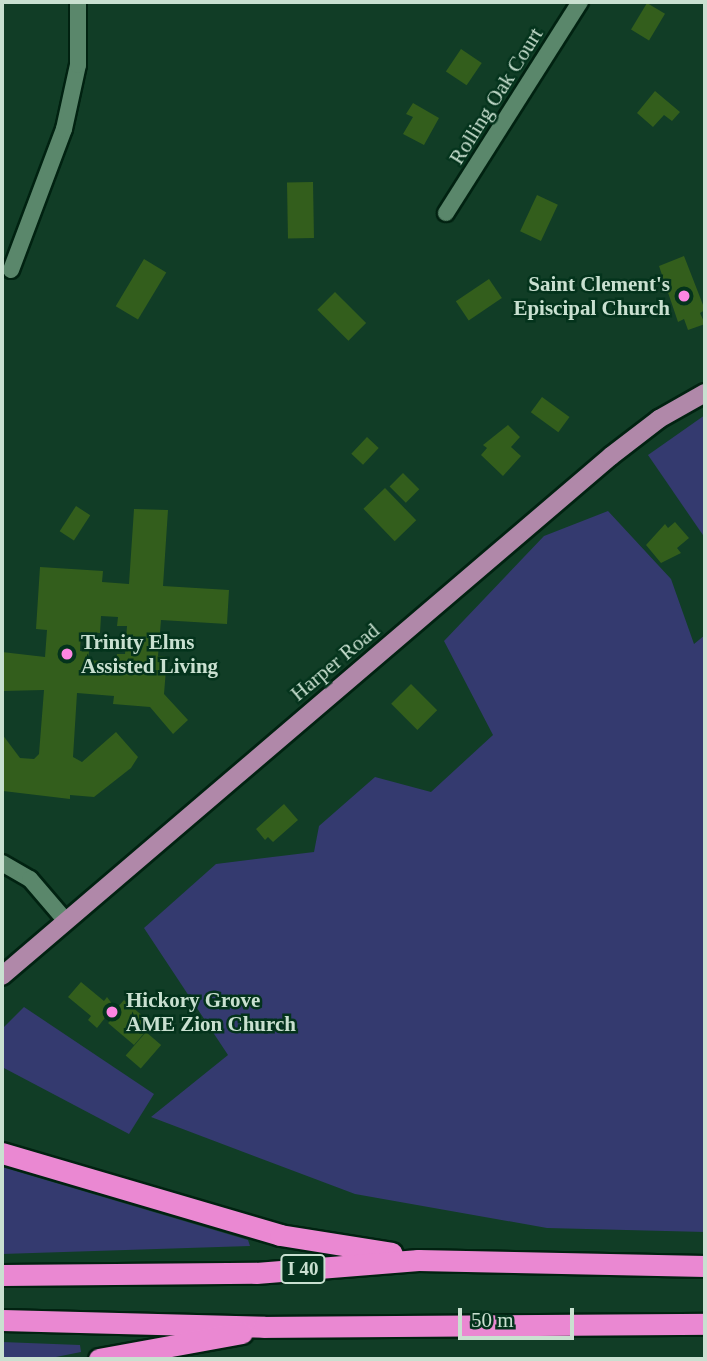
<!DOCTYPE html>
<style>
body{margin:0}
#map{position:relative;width:707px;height:1361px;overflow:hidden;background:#113d26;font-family:"Times New Roman",serif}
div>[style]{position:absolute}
.green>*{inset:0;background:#343a6f}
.building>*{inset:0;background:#335e1c;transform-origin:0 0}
.roads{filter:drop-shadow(2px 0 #012211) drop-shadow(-2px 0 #012211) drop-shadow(0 2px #012211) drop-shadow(0 -2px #012211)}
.minor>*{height:16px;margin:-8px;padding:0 8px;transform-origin:8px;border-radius:8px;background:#5a876b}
.major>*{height:18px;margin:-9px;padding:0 9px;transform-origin:9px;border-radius:9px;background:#b088a9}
.highway>*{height:21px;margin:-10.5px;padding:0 10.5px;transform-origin:10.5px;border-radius:10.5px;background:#ea88d2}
.dots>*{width:19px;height:19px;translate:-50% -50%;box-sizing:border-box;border:4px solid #04331c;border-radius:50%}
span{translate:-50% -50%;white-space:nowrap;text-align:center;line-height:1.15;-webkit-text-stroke:5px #04331c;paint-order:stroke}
.shield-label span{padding:2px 5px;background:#04331c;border:2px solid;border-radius:5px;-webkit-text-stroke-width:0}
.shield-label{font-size:19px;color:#c9e0d0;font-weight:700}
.street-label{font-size:21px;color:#c9e0d0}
.poi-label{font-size:21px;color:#c9e0d0;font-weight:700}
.right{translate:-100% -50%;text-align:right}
.left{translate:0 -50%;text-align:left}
.frame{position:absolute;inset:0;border:4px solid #c9e0d0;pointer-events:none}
.scale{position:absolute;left:458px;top:1308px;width:116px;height:32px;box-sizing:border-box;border:4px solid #c9e0d0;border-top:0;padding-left:9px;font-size:21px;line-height:24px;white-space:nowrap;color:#c9e0d0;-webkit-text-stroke:5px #04331c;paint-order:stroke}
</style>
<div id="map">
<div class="green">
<div style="clip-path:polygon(705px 415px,705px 538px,648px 455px)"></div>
<div style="clip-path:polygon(608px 511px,671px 579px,694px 644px,705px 635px,705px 1232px,547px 1228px,355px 1194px,151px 1117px,228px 1055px,144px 928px,216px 864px,314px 852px,319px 826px,375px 777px,431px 792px,493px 735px,444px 641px,544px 536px)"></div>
<div style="clip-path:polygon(24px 1007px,154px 1094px,129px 1134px,2px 1067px,2px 1029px)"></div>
<div style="clip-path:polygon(2px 1167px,248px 1240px,250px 1246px,2px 1254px)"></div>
<div style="clip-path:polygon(2px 1342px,80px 1345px,81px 1352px,46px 1359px,2px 1359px)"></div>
</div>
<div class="building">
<div style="left:647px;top:3px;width:21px;height:31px;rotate:31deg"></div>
<div style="left:461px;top:49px;width:25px;height:27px;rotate:34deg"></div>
<div style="clip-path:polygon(655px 91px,680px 112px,672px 121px,664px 115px,653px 127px,637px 113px)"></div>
<div style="clip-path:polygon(413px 103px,439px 118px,424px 145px,403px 134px,413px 117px,406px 114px)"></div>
<div style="left:313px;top:182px;width:56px;height:26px;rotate:89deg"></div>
<div style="left:537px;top:195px;width:23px;height:40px;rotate:25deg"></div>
<div style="clip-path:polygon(684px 256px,705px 310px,700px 313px,705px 324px,688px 330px,684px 319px,678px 322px,659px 266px)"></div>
<div style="left:144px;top:259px;width:26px;height:55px;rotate:31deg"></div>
<div style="left:489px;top:279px;width:23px;height:40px;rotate:56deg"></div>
<div style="left:335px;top:292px;width:44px;height:25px;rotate:45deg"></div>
<div style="left:542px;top:397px;width:34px;height:19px;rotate:36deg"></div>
<div style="clip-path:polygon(508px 425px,520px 437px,511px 447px,521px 456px,503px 476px,481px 455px,487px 448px,483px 445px)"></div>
<div style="left:367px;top:437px;width:16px;height:23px;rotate:43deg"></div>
<div style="left:403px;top:473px;width:23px;height:19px;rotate:45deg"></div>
<div style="left:385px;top:488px;width:45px;height:30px;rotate:46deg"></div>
<div style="left:76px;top:506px;width:17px;height:30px;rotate:33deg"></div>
<div style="clip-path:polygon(evenodd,134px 509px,168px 510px,163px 586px,229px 590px,227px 624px,161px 620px,158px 656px,167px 657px,164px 694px,188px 720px,173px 734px,150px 707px,113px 704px,114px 696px,77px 693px,73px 757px,82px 762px,116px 732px,138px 757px,131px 768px,94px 797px,70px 795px,70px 799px,3px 791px,2px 734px,20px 758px,34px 759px,39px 754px,44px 690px,2px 691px,2px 652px,45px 657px,47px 630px,36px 629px,40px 567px,103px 571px,102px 582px,129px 584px,134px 509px,101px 616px,118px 617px,117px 626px,127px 626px,125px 654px,117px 654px,116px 662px,88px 660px,89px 651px,80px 651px,81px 632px,100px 633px,101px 616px)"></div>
<div style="clip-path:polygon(675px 522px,689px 538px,677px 548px,681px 553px,661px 563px,646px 545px,665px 524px,668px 528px)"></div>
<div style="left:411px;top:684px;width:37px;height:28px;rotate:45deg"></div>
<div style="clip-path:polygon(284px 804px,298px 820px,273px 842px,268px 837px,265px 840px,256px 829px)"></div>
<div style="clip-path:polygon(81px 982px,104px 1001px,107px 997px,116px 1009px,124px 1000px,152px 1024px,134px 1045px,108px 1023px,113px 1018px,108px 1014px,97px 1028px,88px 1020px,91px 1016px,68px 997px)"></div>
<div style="left:146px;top:1032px;width:20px;height:31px;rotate:41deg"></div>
</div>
<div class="roads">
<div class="minor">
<div style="left:446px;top:213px;width:250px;rotate:-57.6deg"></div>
<div style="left:11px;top:270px;width:151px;rotate:-69.4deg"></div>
<div style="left:64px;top:129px;width:66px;rotate:-77.7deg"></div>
<div style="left:78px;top:65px;width:63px;rotate:-90deg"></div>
<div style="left:2px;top:863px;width:32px;rotate:30deg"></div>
<div style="left:30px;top:879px;width:54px;rotate:49.5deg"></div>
</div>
<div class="major">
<div style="left:2px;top:976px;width:801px;rotate:-40.49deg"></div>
<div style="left:611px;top:456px;width:61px;rotate:-37.6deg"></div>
<div style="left:659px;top:419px;width:53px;rotate:-29.5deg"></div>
</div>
<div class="highway">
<div style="left:2px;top:1153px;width:290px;rotate:16.4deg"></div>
<div style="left:280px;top:1235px;width:113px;rotate:9.1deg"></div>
<div style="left:2px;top:1275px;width:254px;rotate:-0.5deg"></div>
<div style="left:256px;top:1273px;width:163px;rotate:-4.6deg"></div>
<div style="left:418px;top:1260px;width:287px;rotate:1.2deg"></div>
<div style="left:2px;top:1320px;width:262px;rotate:1.5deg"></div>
<div style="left:264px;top:1327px;width:441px;rotate:-0.4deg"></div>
<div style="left:99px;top:1359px;width:145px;rotate:-10.3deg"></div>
</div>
</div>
<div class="dots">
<div style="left:684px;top:296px;background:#fd86e2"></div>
<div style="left:67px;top:654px;background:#fd86e2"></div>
<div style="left:112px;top:1012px;background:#fd86e2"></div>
</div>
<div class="shield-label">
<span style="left:303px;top:1269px">I 40</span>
</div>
<div class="street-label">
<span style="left:496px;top:96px;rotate:-58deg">Rolling Oak Court</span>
<span style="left:335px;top:662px;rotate:-40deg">Harper Road</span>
</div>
<div class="poi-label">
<span class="right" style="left:670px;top:296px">Saint Clement's<br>Episcipal Church</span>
<span class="left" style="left:81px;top:654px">Trinity Elms<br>Assisted Living</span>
<span class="left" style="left:126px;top:1012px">Hickory Grove<br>AME Zion Church</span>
</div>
<div class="frame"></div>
<div class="scale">50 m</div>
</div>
